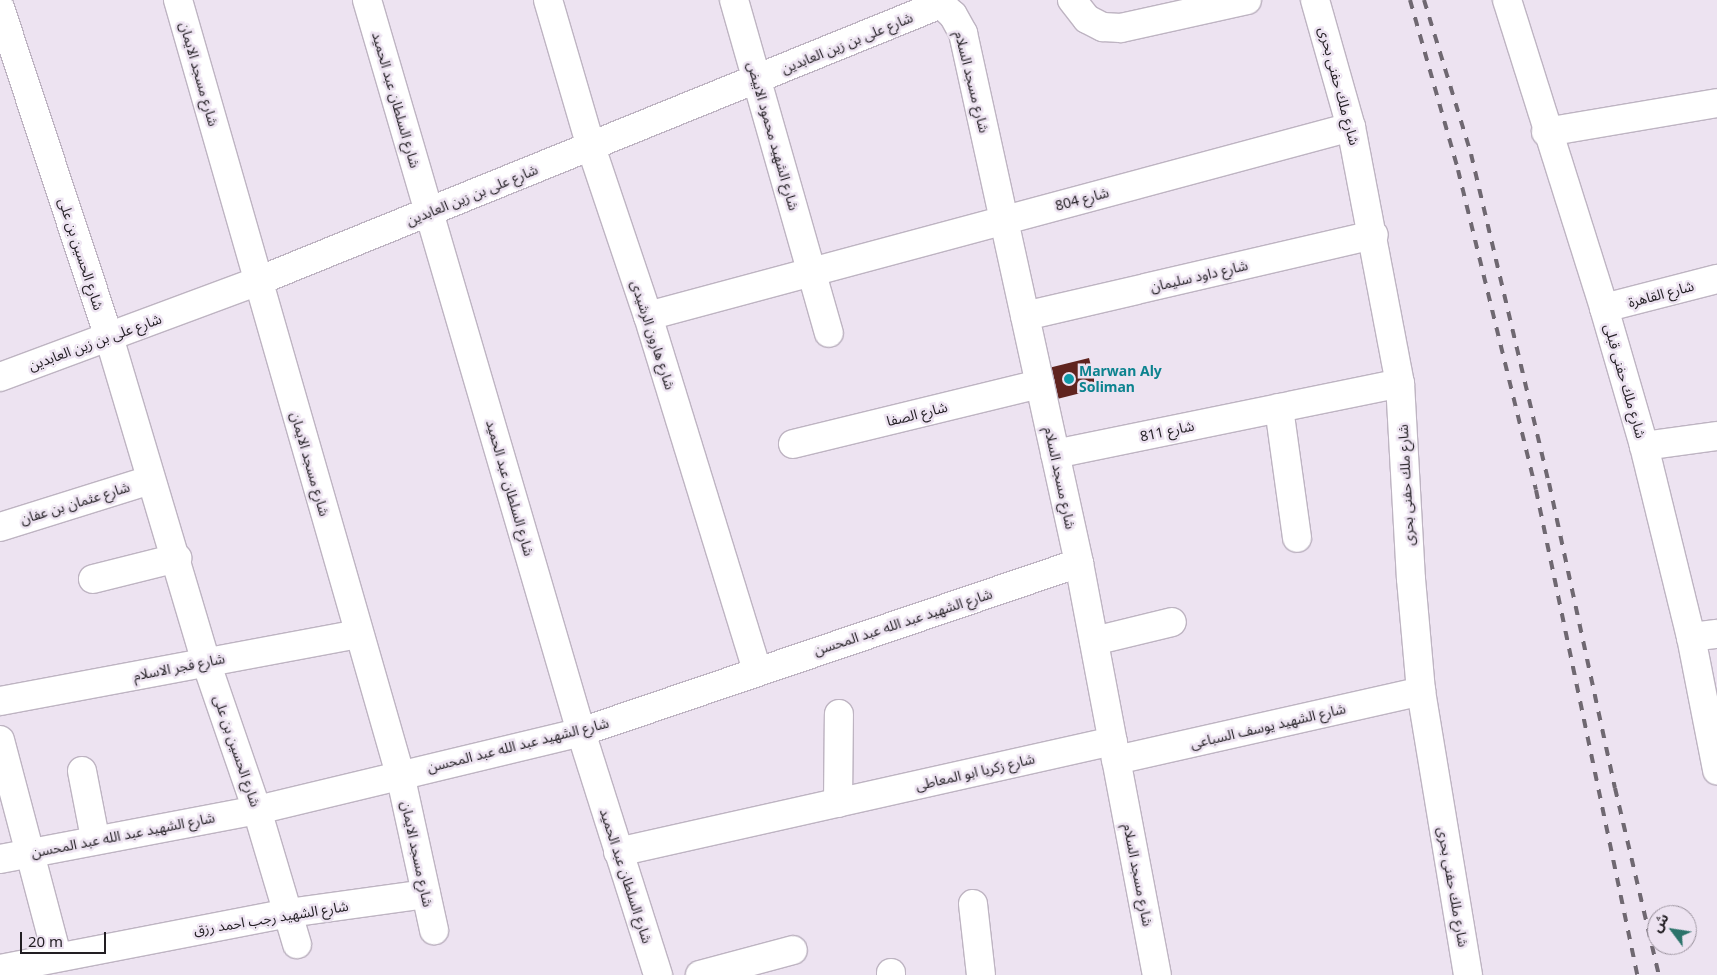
<!DOCTYPE html>
<meta charset="utf-8">
<style>
body{margin:0}
#map{position:relative;width:1717px;height:975px;overflow:hidden;background:#ede3f1;font-family:"Noto Sans","Noto Sans Arabic",sans-serif}
div>[style]{position:absolute}
.building>*{inset:0;background:#60241f;transform-origin:0 0}
.roads{filter:drop-shadow(1px 0 #beb4c2) drop-shadow(-1px 0 #beb4c2) drop-shadow(0 1px #beb4c2) drop-shadow(0 -1px #beb4c2)}
.street>*{height:28px;margin:-14px;padding:0 14px;transform-origin:14px;border-radius:14px;background:#fff}
.secondary>*{height:28px;margin:-14px;padding:0 14px;transform-origin:14px;border-radius:14px;background:#fff}
.rail>*{height:4px;margin-top:-2px;transform-origin:0;background:repeating-linear-gradient(90deg,#6f6871 0 9px,transparent 0 18px)}
.dots>*{width:14px;height:14px;translate:-50% -50%;box-sizing:border-box;border:2px solid #ede3f1;border-radius:50%}
span{translate:-50% -50%;white-space:nowrap;text-align:center;line-height:1.15;-webkit-text-stroke:5px #ede3f1;paint-order:stroke}
.street-label{font-size:14px;color:#221e23}
.culture-label{font-size:14px;color:#0d838f;font-weight:700}
.left{translate:0 -50%;text-align:left}
.north{position:absolute;left:1647px;top:905px;width:50px;height:50px;box-sizing:border-box;background:#ede3f1;border:1px solid #9c949f;border-radius:50%;rotate:301deg;font-size:14px;font-weight:700;line-height:20px;text-align:center;color:#221e23}
.north::after{content:'';display:block;margin:auto;width:18px;height:22px;background:#2c736b;clip-path:polygon(50% 0,100% 100%,50% 72%,0 100%)}
.scale{position:absolute;left:20px;top:932px;width:86px;height:22px;box-sizing:border-box;border:2px solid #221e23;border-top:0;padding-left:6px;font-size:15px;line-height:18px;white-space:nowrap;color:#221e23;-webkit-text-stroke:4px #ede3f1;paint-order:stroke}
</style>
<div id="map">
<div class="building">
<div style="left:1089px;top:358px;width:32px;height:49px;rotate:76deg"></div>
</div>
<div class="roads">
<div class="street">
<div style="left:178px;top:0;width:805px;rotate:74deg"></div>
<div style="left:400px;top:774px;width:160px;rotate:77.7deg"></div>
<div style="left:367px;top:0;width:763px;rotate:73.7deg"></div>
<div style="left:581px;top:732px;width:255px;rotate:72.4deg"></div>
<div style="left:548px;top:0;width:153px;rotate:73.7deg"></div>
<div style="left:591px;top:147px;width:178px;rotate:71.4deg"></div>
<div style="left:648px;top:316px;width:371px;rotate:72.9deg"></div>
<div style="left:734px;top:0;width:346px;rotate:74.1deg"></div>
<div style="left:927px;top:0;width:15px;rotate:16deg"></div>
<div style="left:941px;top:4px;width:16px;rotate:43deg"></div>
<div style="left:953px;top:15px;width:21px;rotate:61deg"></div>
<div style="left:963px;top:33px;width:543px;rotate:77.65deg"></div>
<div style="left:1079px;top:563px;width:419px;rotate:79.3deg"></div>
<div style="left:1072px;top:0;width:24px;rotate:52deg"></div>
<div style="left:1087px;top:19px;width:18px;rotate:27deg"></div>
<div style="left:1103px;top:27px;width:18px;rotate:3deg"></div>
<div style="left:1121px;top:28px;width:129px;rotate:-12.5deg"></div>
<div style="left:0;top:8px;width:347px;rotate:71.7deg"></div>
<div style="left:109px;top:337px;width:339px;rotate:73.4deg"></div>
<div style="left:206px;top:662px;width:157px;rotate:71deg"></div>
<div style="left:257px;top:810px;width:140px;rotate:73.4deg"></div>
<div style="left:1546px;top:132px;width:173px;rotate:-9.6deg"></div>
<div style="left:648px;top:316px;width:728px;rotate:-15.05deg"></div>
<div style="left:1025px;top:316px;width:358px;rotate:-13.1deg"></div>
<div style="left:0;top:377px;width:275px;rotate:-20.4deg"></div>
<div style="left:258px;top:281px;width:737px;rotate:-22.08deg"></div>
<div style="left:1279px;top:408px;width:131px;rotate:82.1deg"></div>
<div style="left:793px;top:444px;width:254px;rotate:-13.7deg"></div>
<div style="left:1644px;top:446px;width:74px;rotate:-7.8deg"></div>
<div style="left:1055px;top:454px;width:352px;rotate:-11.6deg"></div>
<div style="left:0;top:527px;width:157px;rotate:-17.4deg"></div>
<div style="left:93px;top:579px;width:87px;rotate:-14deg"></div>
<div style="left:1691px;top:637px;width:26px;rotate:-7deg"></div>
<div style="left:1094px;top:641px;width:80px;rotate:-13.7deg"></div>
<div style="left:0;top:701px;width:364px;rotate:-10.6deg"></div>
<div style="left:0;top:740px;width:222px;rotate:75.2deg"></div>
<div style="left:1116px;top:760px;width:313px;rotate:-12.7deg"></div>
<div style="left:82px;top:771px;width:68px;rotate:79deg"></div>
<div style="left:838px;top:803px;width:89px;rotate:-89.4deg"></div>
<div style="left:618px;top:852px;width:507px;rotate:-12.64deg"></div>
<div style="left:0;top:859px;width:262px;rotate:-10.8deg"></div>
<div style="left:257px;top:810px;width:333px;rotate:-13.5deg"></div>
<div style="left:581px;top:732px;width:526px;rotate:-18.75deg"></div>
<div style="left:973px;top:904px;width:71px;rotate:83.6deg"></div>
<div style="left:0;top:969px;width:294px;rotate:-11deg"></div>
<div style="left:289px;top:913px;width:138px;rotate:-7.9deg"></div>
<div style="left:891px;top:973px;width:2px;rotate:90deg"></div>
<div style="left:700px;top:975px;width:96px;rotate:-15deg"></div>
</div>
<div class="secondary">
<div style="left:1315px;top:0;width:132px;rotate:74.2deg"></div>
<div style="left:1351px;top:127px;width:261px;rotate:79.2deg"></div>
<div style="left:1400px;top:383px;width:196px;rotate:86.8deg"></div>
<div style="left:1411px;top:579px;width:112px;rotate:84.9deg"></div>
<div style="left:1421px;top:691px;width:288px;rotate:80.6deg"></div>
<div style="left:1507px;top:0;width:323px;rotate:72.5deg"></div>
<div style="left:1604px;top:308px;width:144px;rotate:73.8deg"></div>
<div style="left:1644px;top:446px;width:197px;rotate:76.2deg"></div>
<div style="left:1691px;top:637px;width:136px;rotate:78.9deg"></div>
<div style="left:1604px;top:308px;width:117px;rotate:-14.4deg"></div>
</div>
</div>
<div class="rail">
<div style="left:1410px;top:0;width:177px;rotate:74.2deg"></div>
<div style="left:1458px;top:170px;width:329px;rotate:76.3deg"></div>
<div style="left:1536px;top:490px;width:495px;rotate:78.2deg"></div>
<div style="left:1424px;top:0;width:161px;rotate:73deg"></div>
<div style="left:1471px;top:154px;width:338px;rotate:76.7deg"></div>
<div style="left:1549px;top:483px;width:312px;rotate:77.8deg"></div>
<div style="left:1615px;top:788px;width:192px;rotate:76.8deg"></div>
</div>
<div class="dots">
<div style="left:1069px;top:379px;background:#0f9aa8"></div>
</div>
<div class="street-label">
<span style="left:847px;top:43px;rotate:-22deg">شارع على بن زين العابدين</span>
<span style="left:199px;top:74px;rotate:74deg">شارع مسجد الايمان</span>
<span style="left:972px;top:82px;rotate:76deg">شارع مسجد السلام</span>
<span style="left:1339px;top:86px;rotate:75deg">شارع ملك حفنى بحرى</span>
<span style="left:396px;top:100px;rotate:74deg">شارع السلطان عبد الحميد</span>
<span style="left:773px;top:136px;rotate:74deg">شارع الشهيد محمود الابيض</span>
<span style="left:472px;top:195px;rotate:-22deg">شارع على بن زين العابدين</span>
<span style="left:1082px;top:199px;rotate:-15deg">شارع 804</span>
<span style="left:81px;top:254px;rotate:72deg">شارع الحسين بن على</span>
<span style="left:1199px;top:276px;rotate:-13deg">شارع داود سليمان</span>
<span style="left:1661px;top:294px;rotate:-15deg">شارع القاهرة</span>
<span style="left:653px;top:335px;rotate:72deg">شارع هارون الرشيدى</span>
<span style="left:95px;top:342px;rotate:-20deg">شارع على بن زين العابدين</span>
<span style="left:1625px;top:381px;rotate:74deg">شارع ملك حفنى قبلى</span>
<span style="left:917px;top:414px;rotate:-14deg">شارع الصفا</span>
<span style="left:1167px;top:431px;rotate:-12deg">شارع 811</span>
<span style="left:310px;top:464px;rotate:74deg">شارع مسجد الايمان</span>
<span style="left:1060px;top:478px;rotate:78deg">شارع مسجد السلام</span>
<span style="left:1406px;top:485px;rotate:-93deg">شارع ملك حفنى بحرى</span>
<span style="left:510px;top:488px;rotate:74deg">شارع السلطان عبد الحميد</span>
<span style="left:75px;top:503px;rotate:-17deg">شارع عثمان بن عفان</span>
<span style="left:903px;top:622px;rotate:-18deg">شارع الشهيد عبد الله عبد المحسن</span>
<span style="left:179px;top:667px;rotate:-11deg">شارع فجر الاسلام</span>
<span style="left:1268px;top:726px;rotate:-13deg">شارع الشهيد يوسف السباعى</span>
<span style="left:518px;top:745px;rotate:-14deg">شارع الشهيد عبد الله عبد المحسن</span>
<span style="left:237px;top:751px;rotate:71deg">شارع الحسين بن على</span>
<span style="left:975px;top:772px;rotate:-13deg">شارع زكريا ابو المعاطى</span>
<span style="left:123px;top:835px;rotate:-11deg">شارع الشهيد عبد الله عبد المحسن</span>
<span style="left:417px;top:854px;rotate:78deg">شارع مسجد الايمان</span>
<span style="left:1138px;top:875px;rotate:79deg">شارع مسجد السلام</span>
<span style="left:626px;top:876px;rotate:72deg">شارع السلطان عبد الحميد</span>
<span style="left:1453px;top:887px;rotate:80deg">شارع ملك حفنى بحرى</span>
<span style="left:271px;top:918px;rotate:-9deg">شارع الشهيد رجب احمد رزق</span>
</div>
<div class="culture-label">
<span class="left" style="left:1079px;top:379px">Marwan Aly<br>Soliman</span>
</div>
<div class="north">ش</div>
<div class="scale">20 m</div>
</div>
